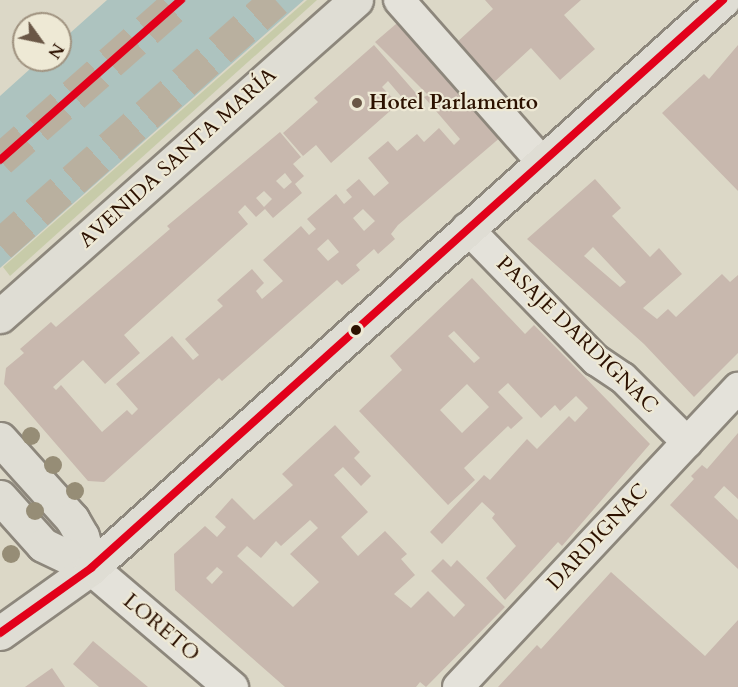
<!DOCTYPE html>
<meta charset="utf-8">
<style>
body{margin:0}
#map{position:relative;width:738px;height:687px;overflow:hidden;background:#dcd8c7;font-family:Cardo,serif}
div>[style]{position:absolute}
.green>*{inset:0;background:#c7cba9}
.water>*{inset:0;background:#adc3bf}
.building>*{inset:0;background:#c8b8ae}
.highway-tunnel>*{height:33px;margin-top:-16.5px;transform-origin:0;background:repeating-linear-gradient(90deg,#b9b09f 0 33px,transparent 0 49px)}
.roads{filter:drop-shadow(2px 0 #8d877c) drop-shadow(-2px 0 #8d877c) drop-shadow(0 2px #8d877c) drop-shadow(0 -2px #8d877c)}
.street>*{height:30px;margin:-15px;padding:0 15px;transform-origin:15px;border-radius:15px;background:#e4e2da}
.secondary>*{height:33px;margin:-16.5px;padding:0 16.5px;transform-origin:16.5px;border-radius:16.5px;background:#e4e2da}
.primary>*{height:33px;margin:-16.5px;padding:0 16.5px;transform-origin:16.5px;border-radius:16.5px;background:#dfddd4}
.bus-1>*{height:8px;margin:-4px;padding:0 4px;transform-origin:4px;border-radius:4px;background:#e2001a}
.trees>*{width:18px;height:18px;margin:-9px;border-radius:50%;background:#968d76}
.dots>*{width:16px;height:16px;translate:-50% -50%;box-sizing:border-box;border:3px solid #eee9d5;border-radius:50%}
span{translate:-50% -50%;white-space:nowrap;text-align:center;line-height:1.15;-webkit-text-stroke:4.5px #eee9d5;paint-order:stroke}
.poi-label{font-size:21px;color:#2c1100;font-weight:700}
.left{translate:0 -50%;text-align:left}
.street-label{font-size:21px;color:#2c1100}
.north{position:absolute;left:12px;top:12px;width:60px;height:60px;box-sizing:border-box;background:#eee9d5;border:2px solid #a09380;border-radius:50%;rotate:123deg;font-size:16px;font-weight:700;line-height:24px;text-align:center;color:#2c1100}
.north::after{content:'';display:block;margin:auto;width:21px;height:27px;background:#6a5746;clip-path:polygon(50% 0,100% 100%,50% 72%,0 100%)}
</style>
<div id="map">
<div class="green">
<div style="clip-path:polygon(307px 0,317px 0,10px 276px,3px 267px)"></div>
</div>
<div class="water">
<div style="clip-path:polygon(107px 0,304px 0,0 268px,0 96px,40px 60px,60px 60px,60px 42px)"></div>
</div>
<div class="building">
<div style="clip-path:polygon(485px 0,581px 0,564px 15px,595px 49px,560px 80px,531px 48px,493px 83px,456px 43px,493px 9px)"></div>
<div style="clip-path:polygon(evenodd,410px 23px,502px 136px,398px 225px,391px 234px,395px 239px,378px 254px,374px 249px,356px 265px,360px 270px,342px 285px,337px 280px,222px 381px,219px 378px,104px 482px,88px 481px,4px 384px,6px 368px,24px 353px,20px 349px,51px 322px,56px 327px,170px 229px,167px 226px,280px 132px,301px 157px,293px 164px,304px 176px,295px 184px,302px 193px,273px 218px,265px 209px,256px 217px,245px 205px,238px 212px,248px 224px,124px 335px,140px 353px,105px 384px,83px 360px,53px 387px,56px 390px,61px 385px,102px 432px,127px 410px,132px 415px,138px 409px,116px 384px,172px 336px,193px 360px,199px 355px,185px 339px,223px 306px,217px 300px,252px 269px,264px 283px,256px 291px,262px 299px,283px 281px,263px 260px,301px 226px,309px 235px,316px 229px,307px 219px,336px 194px,344px 204px,352px 197px,346px 190px,359px 179px,374px 196px,389px 183px,368px 158px,388px 141px,397px 151px,417px 134px,424px 142px,439px 128px,454px 145px,460px 139px,424px 97px,428px 95px,375px 42px,396px 24px,410px 23px,285px 173px,292px 182px,284px 189px,276px 181px,285px 173px,410px 23px,264px 191px,272px 199px,264px 207px,256px 198px,264px 191px,410px 23px,363px 209px,375px 221px,364px 231px,353px 218px,363px 209px,410px 23px,328px 239px,339px 252px,328px 261px,317px 249px,328px 239px)"></div>
<div style="clip-path:polygon(374px 45px,421px 99px,411px 108px,388px 81px,382px 87px,398px 104px,331px 163px,316px 145px,303px 156px,283px 133px,318px 102px,314px 98px)"></div>
<div style="clip-path:polygon(738px 45px,738px 191px,662px 113px,704px 74px,709px 79px)"></div>
<div style="clip-path:polygon(evenodd,595px 179px,621px 208px,612px 216px,650px 257px,659px 248px,682px 274px,643px 308px,657px 319px,668px 309px,676px 317px,722px 274px,730px 282px,738px 275px,738px 353px,694px 397px,644px 344px,527px 239px,595px 179px,593px 247px,626px 282px,620px 287px,584px 256px,593px 247px)"></div>
<div style="clip-path:polygon(evenodd,472px 278px,525px 334px,534px 325px,650px 444px,562px 546px,558px 542px,505px 600px,486px 578px,516px 546px,492px 518px,495px 514px,482px 502px,442px 544px,430px 532px,484px 475px,490px 480px,527px 439px,537px 449px,569px 416px,575px 422px,588px 408px,576px 396px,560px 411px,555px 405px,541px 418px,508px 383px,498px 392px,523px 418px,511px 429px,508px 426px,464px 468px,475px 480px,448px 505px,359px 411px,402px 370px,390px 356px,472px 278px,454px 331px,480px 358px,474px 363px,448px 336px,454px 331px,472px 278px,467px 384px,489px 407px,462px 433px,440px 410px,467px 384px)"></div>
<div style="clip-path:polygon(evenodd,335px 425px,360px 452px,354px 458px,371px 476px,361px 486px,343px 467px,334px 475px,368px 512px,341px 537px,358px 556px,385px 531px,407px 554px,401px 559px,415px 575px,394px 594px,411px 608px,428px 591px,454px 617px,465px 605px,431px 571px,443px 559px,451px 567px,457px 560px,505px 607px,426px 687px,420px 682px,416px 687px,285px 687px,175px 590px,174px 554px,205px 526px,217px 537px,226px 527px,215px 517px,232px 498px,254px 520px,293px 485px,282px 474px,335px 425px,310px 520px,318px 528px,290px 554px,319px 582px,293px 607px,237px 556px,247px 546px,261px 558px,276px 541px,281px 546px,310px 520px,335px 425px,217px 567px,223px 572px,212px 584px,206px 578px,217px 567px)"></div>
<div style="clip-path:polygon(738px 433px,738px 499px,724px 486px,714px 497px,738px 520px,738px 569px,670px 505px,694px 479px,691px 476px,702px 465px,707px 469px)"></div>
<div style="clip-path:polygon(611px 572px,705px 656px,738px 620px,738px 687px,498px 687px,537px 645px,541px 649px)"></div>
<div style="clip-path:polygon(93px 641px,148px 687px,99px 687px,73px 664px)"></div>
<div style="clip-path:polygon(52px 668px,65px 687px,25px 687px)"></div>
</div>
<div class="highway-tunnel">
<div style="left:0;top:160px;width:242px;rotate:-41.5deg"></div>
<div style="left:0;top:245px;width:369px;rotate:-41.6deg"></div>
</div>
<div class="roads">
<div class="street">
<div style="left:399px;top:0;width:216px;rotate:48.6deg"></div>
<div style="left:467px;top:228px;width:185px;rotate:45.7deg"></div>
<div style="left:596px;top:360px;width:32px;rotate:34deg"></div>
<div style="left:623px;top:378px;width:91px;rotate:45deg"></div>
<div style="left:458px;top:687px;width:410px;rotate:-46.9deg"></div>
</div>
<div class="secondary">
<div style="left:91px;top:568px;width:184px;rotate:40.4deg"></div>
</div>
<div class="primary">
<div style="left:0;top:316px;width:476px;rotate:-41.6deg"></div>
<div style="left:0;top:439px;width:108px;rotate:48deg"></div>
<div style="left:72px;top:519px;width:20px;rotate:60deg"></div>
<div style="left:82px;top:536px;width:33px;rotate:74deg"></div>
<div style="left:0;top:497px;width:64px;rotate:48.1deg"></div>
<div style="left:43px;top:545px;width:53px;rotate:25.6deg"></div>
<div style="left:0;top:633px;width:112px;rotate:-35.5deg"></div>
<div style="left:91px;top:568px;width:850px;rotate:-41.95deg"></div>
</div>
</div>
<div class="bus-1">
<div style="left:0;top:160px;width:242px;rotate:-41.5deg"></div>
<div style="left:0;top:633px;width:112px;rotate:-35.5deg"></div>
<div style="left:91px;top:568px;width:850px;rotate:-41.95deg"></div>
</div>
<div class="trees">
<div style="left:31px;top:436px"></div>
<div style="left:53px;top:465px"></div>
<div style="left:75px;top:491px"></div>
<div style="left:35px;top:511px"></div>
<div style="left:11px;top:554px"></div>
</div>
<div class="dots">
<div style="left:357px;top:103px;background:#6a5746"></div>
<div style="left:356px;top:330px;background:#2c1100"></div>
</div>
<div class="poi-label">
<span class="left" style="left:369px;top:103px">Hotel Parlamento</span>
</div>
<div class="street-label">
<span style="left:178px;top:158px;rotate:-42deg">AVENIDA SANTA MARÍA</span>
<span style="left:577px;top:335px;rotate:44deg">PASAJE DARDIGNAC</span>
<span style="left:598px;top:537px;rotate:-47deg">DARDIGNAC</span>
<span style="left:161px;top:628px;rotate:40deg">LORETO</span>
</div>
<div class="north">N</div>
</div>
